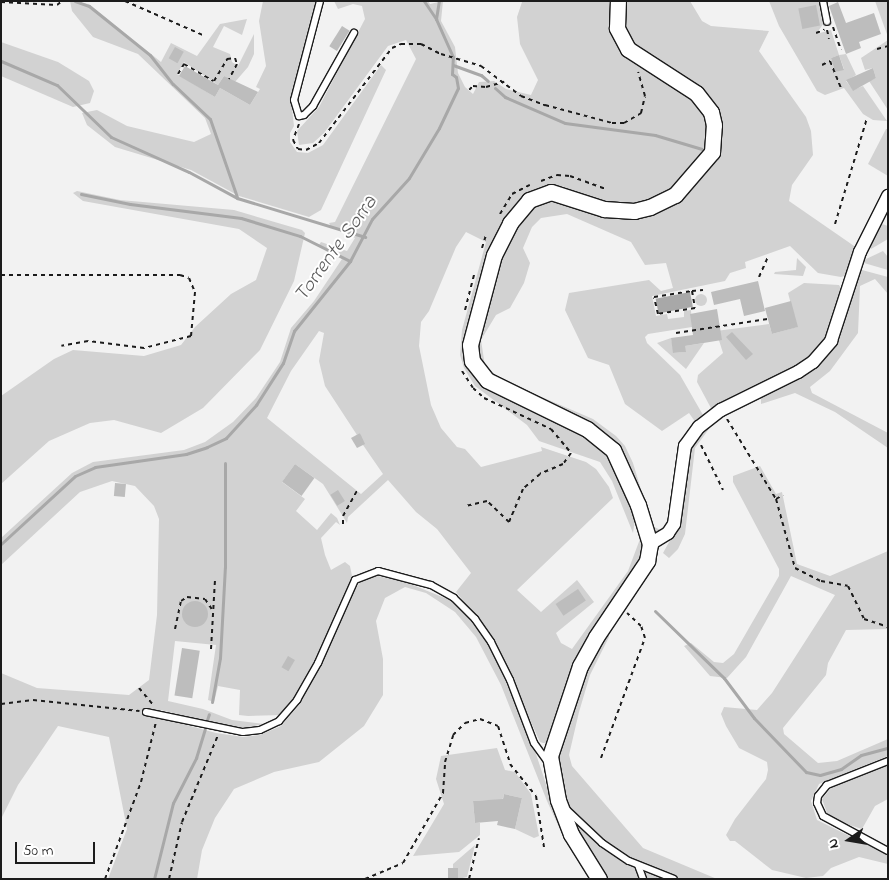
<!DOCTYPE html>
<style>
body{margin:0}
#map{position:relative;width:889px;height:880px;overflow:hidden;background:#f2f2f2;font-family:"Indie Flower",sans-serif}
div>[style]{position:absolute}
.green>*{inset:0;background:#d2d2d2}
.round{border-radius:50%}
.water>*{inset:0;background:#a8a8a8;transform-origin:0 0}
.stream>*{height:3px;margin:-1.5px;padding:0 1.5px;transform-origin:1.5px;border-radius:1.5px;background:#a8a8a8}
.building>*{inset:0;background:#bdbdbd;transform-origin:0 0}
.path>*{height:2px;margin-top:-1px;transform-origin:0;background:repeating-linear-gradient(90deg,#1c1c1c 0 4px,transparent 0 8px)}
.roads{filter:drop-shadow(1px 0 #1c1c1c) drop-shadow(-1px 0 #1c1c1c) drop-shadow(0 1px #1c1c1c) drop-shadow(0 -1px #1c1c1c)}
.service>*{height:6px;margin:-3px;padding:0 3px;transform-origin:3px;border-radius:3px;background:#fff}
.minor>*{height:12px;margin:-6px;padding:0 6px;transform-origin:6px;border-radius:6px;background:#fff}
.tertiary>*{height:15px;margin:-7.5px;padding:0 7.5px;transform-origin:7.5px;border-radius:7.5px;background:#fff}
span{translate:-50% -50%;white-space:nowrap;text-align:center;line-height:1.15;-webkit-text-stroke:4px #fff;paint-order:stroke}
.water-label{font-size:21px;color:#5b5b5b;font-style:italic}
.frame{position:absolute;inset:0;border:2px solid #1c1c1c;pointer-events:none}
.north{position:absolute;left:824px;top:815px;width:50px;height:50px;-webkit-text-stroke:4px #fff;paint-order:stroke;rotate:257deg;font-size:14px;font-weight:700;line-height:20px;text-align:center;color:#1c1c1c}
.north::after{content:'';display:block;margin:auto;width:18px;height:22px;background:#1c1c1c;clip-path:polygon(50% 0,100% 100%,50% 72%,0 100%)}
.scale{position:absolute;left:15px;top:842px;width:80px;height:22px;box-sizing:border-box;border:2px solid #1c1c1c;border-top:0;padding-left:6px;font-size:15px;line-height:18px;white-space:nowrap;color:#1c1c1c;-webkit-text-stroke:4px #fff;paint-order:stroke}
</style>
<div id="map">
<div class="green">
<div style="clip-path:polygon(70px 1px,89px 4px,161px 62px,171px 43px,197px 56px,220px 24px,247px 19px,242px 35px,224px 26px,213px 47px,230px 54px,232px 62px,238px 66px,254px 34px,254px 54px,248px 67px,235px 82px,224px 76px,218px 85px,184px 62px,177px 74px,215px 97px,220px 88px,250px 105px,260px 89px,256px 87px,266px 66px,259px 21px,263px 1px,317px 1px,291px 100px,294px 126px,290px 133px,290px 142px,297px 152px,308px 153px,323px 145px,381px 65px,386px 70px,321px 210px,309px 217px,239px 196px,191px 170px,115px 147px,87px 125px,82px 113px,97px 110px,127px 126px,194px 142px,211px 134px,205px 118px,138px 54px,93px 37px,72px 11px)"></div>
<div style="clip-path:polygon(evenodd,334px 1px,428px 1px,430px 4px,443px 1px,441px 21px,455px 47px,458px 73px,465px 87px,473px 94px,479px 82px,494px 81px,506px 89px,531px 95px,538px 80px,520px 44px,517px 17px,522px 2px,612px 1px,613px 30px,700px 106px,709px 126px,708px 150px,674px 191px,633px 205px,594px 201px,562px 186px,538px 188px,525px 195px,504px 222px,467px 331px,482px 384px,580px 432px,608px 452px,636px 512px,633px 533px,612px 481px,600px 462px,539px 441px,527px 425px,475px 386px,464px 368px,460px 355px,462px 330px,486px 242px,466px 232px,456px 247px,429px 311px,421px 322px,419px 346px,431px 405px,441px 428px,457px 447px,465px 449px,481px 467px,542px 451px,541px 447px,586px 462px,596px 469px,609px 487px,613px 498px,517px 590px,541px 612px,577px 580px,594px 602px,556px 633px,561px 643px,572px 649px,628px 571px,640px 539px,643px 555px,573px 665px,546px 743px,543px 743px,540px 742px,493px 638px,456px 592px,471px 573px,437px 529px,416px 512px,388px 480px,348px 517px,347px 523px,323px 484px,295px 464px,282px 482px,305px 499px,296px 511px,317px 530px,331px 513px,337px 518px,340px 525px,336px 522px,321px 538px,325px 555px,331px 570px,345px 562px,350px 566px,352px 576px,316px 662px,296px 699px,282px 715px,248px 716px,239px 715px,240px 690px,218px 686px,214px 702px,208px 700px,216px 645px,175px 641px,168px 701px,203px 709px,232px 720px,264px 724px,245px 728px,222px 726px,161px 710px,161px 718px,216px 733px,243px 737px,260px 735px,281px 726px,300px 704px,352px 594px,363px 578px,378px 576px,408px 583px,452px 601px,473px 621px,489px 643px,533px 745px,552px 802px,578px 855px,563px 836px,547px 801px,501px 685px,476px 637px,455px 612px,426px 593px,405px 587px,385px 598px,376px 621px,383px 659px,383px 695px,364px 726px,319px 762px,274px 772px,234px 789px,215px 818px,202px 850px,197px 879px,108px 879px,127px 829px,109px 737px,58px 726px,18px 785px,1px 819px,1px 673px,37px 688px,129px 695px,149px 680px,157px 615px,159px 519px,154px 506px,135px 486px,112px 481px,80px 492px,1px 565px,1px 538px,72px 473px,93px 462px,184px 450px,205px 442px,233px 422px,256px 398px,280px 362px,291px 328px,314px 301px,342px 259px,319px 245px,321px 242px,347px 251px,355px 238px,331px 227px,329px 223px,335px 222px,416px 59px,406px 40px,388px 46px,324px 133px,313px 143px,299px 145px,297px 131px,319px 107px,365px 19px,362px 6px,353px 4px,338px 9px,334px 1px,319px 331px,324px 333px,319px 361px,325px 386px,357px 435px,360px 433px,363px 445px,383px 474px,361px 494px,267px 418px,291px 371px,319px 331px)"></div>
<div style="clip-path:polygon(623px 1px,690px 1px,702px 21px,711px 26px,769px 31px,759px 51px,806px 117px,811px 131px,813px 155px,792px 185px,789px 201px,857px 248px,847px 275px,841px 277px,818px 273px,790px 246px,745px 262px,746px 268px,730px 273px,725px 281px,652px 296px,656px 316px,667px 314px,668px 319px,684px 317px,684px 311px,691px 310px,692px 327px,648px 334px,645px 337px,647px 343px,680px 375px,703px 415px,696px 423px,689px 413px,662px 431px,625px 404px,609px 365px,588px 358px,565px 310px,569px 293px,649px 280px,661px 291px,673px 288px,666px 263px,645px 265px,631px 242px,567px 214px,541px 218px,532px 227px,523px 248px,530px 263px,524px 283px,510px 308px,496px 315px,481px 340px,485px 366px,502px 380px,593px 419px,616px 436px,625px 446px,633px 463px,652px 526px,663px 531px,656px 533px,653px 532px,616px 448px,501px 385px,478px 361px,476px 344px,505px 242px,532px 204px,552px 197px,635px 215px,709px 167px,716px 109px,710px 96px,701px 87px,634px 46px,622px 28px)"></div>
<div style="clip-path:polygon(evenodd,769px 1px,820px 1px,824px 23px,816px 34px,831px 30px,839px 55px,846px 54px,856px 75px,846px 81px,853px 90px,863px 86px,887px 121px,873px 120px,863px 114px,844px 88px,825px 95px,817px 91px,779px 26px,769px 1px,839px 55px,844px 69px,835px 72px,831px 58px,839px 55px)"></div>
<div style="clip-path:polygon(875px 1px,888px 1px,888px 37px)"></div>
<div style="clip-path:polygon(888px 40px,888px 110px,869px 81px,876px 78px,873px 68px,865px 70px,861px 58px)"></div>
<div style="clip-path:polygon(1px 42px,58px 62px,89px 81px,94px 91px,90px 103px,73px 107px,1px 76px)"></div>
<div style="clip-path:polygon(886px 129px,888px 129px,888px 176px,868px 164px)"></div>
<div style="clip-path:polygon(77px 191px,120px 200px,234px 210px,302px 230px,305px 233px,294px 281px,260px 350px,203px 408px,161px 433px,114px 420px,90px 423px,49px 441px,1px 484px,1px 396px,54px 359px,73px 350px,144px 356px,181px 345px,195px 327px,231px 294px,256px 280px,267px 248px,239px 229px,83px 201px,73px 193px)"></div>
<div style="clip-path:polygon(879px 223px,888px 226px,888px 239px,871px 249px,868px 244px)"></div>
<div style="clip-path:polygon(883px 251px,888px 257px,888px 270px,864px 263px,864px 260px)"></div>
<div style="clip-path:polygon(797px 258px,806px 267px,803px 276px,774px 274px,775px 272px,796px 270px)"></div>
<div style="clip-path:polygon(862px 270px,888px 277px,888px 294px,875px 279px,860px 286px,858px 333px,830px 371px,810px 387px,812px 393px,888px 433px,888px 448px,835px 412px,795px 393px,761px 404px,761px 397px,817px 363px)"></div>
<div style="clip-path:polygon(804px 283px,839px 285px,843px 292px,832px 326px,819px 349px,801px 364px,712px 410px,697px 382px,698px 375px,723px 353px,716px 331px,769px 324px,772px 334px,797px 327px,788px 293px)"></div>
<div class="round" style="left:695px;top:294px;width:12px;height:12px"></div>
<div style="clip-path:polygon(671px 338px,674px 353px,685px 352px,685px 346px,704px 343px,686px 369px,657px 343px)"></div>
<div style="clip-path:polygon(714px 422px,695px 448px,685px 534px,678px 549px,669px 558px,663px 553px,678px 526px,690px 444px)"></div>
<div style="clip-path:polygon(760px 466px,776px 494px,782px 492px,797px 564px,830px 576px,888px 551px,888px 629px,846px 630px,828px 663px,826px 675px,783px 728px,784px 734px,818px 763px,837px 761px,888px 739px,888px 756px,819px 784px,811px 801px,817px 820px,888px 855px,888px 864px,859px 857px,831px 868px,823px 876px,806px 878px,772px 870px,735px 841px,730px 841px,726px 835px,735px 819px,766px 779px,768px 770px,767px 762px,739px 748px,726px 726px,721px 714px,724px 707px,757px 710px,772px 693px,835px 595px,791px 576px,746px 657px,727px 678px,710px 676px,684px 646px,691px 643px,714px 662px,723px 663px,734px 654px,779px 576px,779px 569px,733px 482px,733px 476px)"></div>
<div style="clip-path:polygon(608px 630px,609px 637px,590px 675px,579px 712px,569px 755px,572px 766px,643px 848px,717px 879px,605px 879px,575px 831px,562px 799px,557px 757px,585px 670px)"></div>
<div style="clip-path:polygon(497px 748px,505px 770px,515px 772px,531px 794px,539px 836px,534px 838px,515px 829px,522px 798px,504px 794px,501px 805px,491px 818px,489px 800px,473px 801px,475px 823px,480px 823px,480px 835px,459px 852px,413px 856px,444px 804px,436px 779px,441px 756px)"></div>
<div style="clip-path:polygon(888px 765px,888px 799px,875px 806px,862px 829px,840px 822px,827px 813px,822px 799px,832px 787px)"></div>
<div style="clip-path:polygon(475px 845px,467px 877px,458px 879px,458px 869px,453px 868px,453px 864px)"></div>
</div>
<div class="water">
<div style="left:690px;top:292px;width:15px;height:35px;rotate:79deg"></div>
</div>
<div class="stream">
<div style="left:75px;top:1px;width:15px;rotate:20deg"></div>
<div style="left:89px;top:6px;width:78px;rotate:38.8deg"></div>
<div style="left:150px;top:55px;width:37px;rotate:52deg"></div>
<div style="left:173px;top:84px;width:51px;rotate:43.4deg"></div>
<div style="left:210px;top:119px;width:83px;rotate:70.9deg"></div>
<div style="left:424px;top:1px;width:22px;rotate:56deg"></div>
<div style="left:1px;top:61px;width:61px;rotate:23.2deg"></div>
<div style="left:57px;top:85px;width:75px;rotate:43.9deg"></div>
<div style="left:111px;top:137px;width:85px;rotate:24.2deg"></div>
<div style="left:189px;top:172px;width:55px;rotate:28.4deg"></div>
<div style="left:237px;top:198px;width:134px;rotate:16.9deg"></div>
<div style="left:453px;top:65px;width:30px;rotate:20deg"></div>
<div style="left:481px;top:75px;width:9px;rotate:41deg"></div>
<div style="left:495px;top:88px;width:13px;rotate:42deg"></div>
<div style="left:505px;top:97px;width:65px;rotate:23.4deg"></div>
<div style="left:565px;top:123px;width:91px;rotate:7.6deg"></div>
<div style="left:655px;top:135px;width:49px;rotate:16.6deg"></div>
<div style="left:81px;top:194px;width:50px;rotate:11.5deg"></div>
<div style="left:130px;top:204px;width:112px;rotate:7.2deg"></div>
<div style="left:241px;top:218px;width:62px;rotate:17deg"></div>
<div style="left:300px;top:236px;width:56px;rotate:26.6deg"></div>
<div style="left:1px;top:544px;width:100px;rotate:-42.6deg"></div>
<div style="left:75px;top:476px;width:22px;rotate:-24deg"></div>
<div style="left:95px;top:467px;width:92px;rotate:-8.1deg"></div>
<div style="left:186px;top:454px;width:22px;rotate:-18deg"></div>
<div style="left:207px;top:447px;width:21px;rotate:-25deg"></div>
<div style="left:226px;top:438px;width:45px;rotate:-47.7deg"></div>
<div style="left:256px;top:405px;width:50px;rotate:-57.3deg"></div>
<div style="left:283px;top:363px;width:34px;rotate:-71deg"></div>
<div style="left:294px;top:331px;width:90px;rotate:-51.3deg"></div>
<div style="left:350px;top:261px;width:47px;rotate:-62.4deg"></div>
<div style="left:372px;top:219px;width:55px;rotate:-47.9deg"></div>
<div style="left:409px;top:178px;width:58px;rotate:-59deg"></div>
<div style="left:439px;top:128px;width:44px;rotate:-64.6deg"></div>
<div style="left:458px;top:88px;width:11px;rotate:-100deg"></div>
<div style="left:456px;top:77px;width:5px;rotate:-143deg"></div>
<div style="left:452px;top:74px;width:17px;rotate:-87deg"></div>
<div style="left:453px;top:57px;width:42px;rotate:-114.1deg"></div>
<div style="left:436px;top:19px;width:18px;rotate:-81deg"></div>
<div style="left:655px;top:611px;width:96px;rotate:44.2deg"></div>
<div style="left:724px;top:678px;width:50px;rotate:53.1deg"></div>
<div style="left:754px;top:718px;width:75px;rotate:46.1deg"></div>
<div style="left:806px;top:772px;width:14px;rotate:12deg"></div>
<div style="left:820px;top:775px;width:22px;rotate:-16deg"></div>
<div style="left:841px;top:769px;width:24px;rotate:-35deg"></div>
<div style="left:861px;top:755px;width:28px;rotate:-15deg"></div>
<div style="left:212px;top:702px;width:45px;rotate:-79.7deg"></div>
<div style="left:220px;top:658px;width:91px;rotate:-86.9deg"></div>
<div style="left:225px;top:567px;width:104px;rotate:-90deg"></div>
<div style="left:207px;top:720px;width:6px;rotate:-72deg"></div>
<div style="left:154px;top:879px;width:78px;rotate:-76deg"></div>
<div style="left:173px;top:803px;width:51px;rotate:-62.9deg"></div>
<div style="left:196px;top:758px;width:30px;rotate:-73deg"></div>
</div>
<div class="building">
<div style="clip-path:polygon(838px 2px,846px 23px,874px 13px,881px 34px,859px 42px,861px 48px,846px 54px,829px 6px)"></div>
<div style="left:816px;top:5px;width:21px;height:18px;rotate:79deg"></div>
<div style="left:342px;top:26px;width:9px;height:24px;rotate:32deg"></div>
<div style="left:175px;top:47px;width:10px;height:13px;rotate:29deg"></div>
<div style="clip-path:polygon(839px 55px,844px 70px,835px 72px,831px 58px)"></div>
<div style="clip-path:polygon(185px 66px,218px 85px,224px 76px,258px 92px,250px 105px,220px 88px,215px 97px,179px 76px)"></div>
<div style="clip-path:polygon(873px 68px,876px 78px,853px 91px,846px 80px)"></div>
<div style="clip-path:polygon(758px 281px,765px 311px,744px 316px,740px 299px,714px 305px,711px 292px)"></div>
<div style="left:791px;top:301px;width:27px;height:27px;rotate:75deg"></div>
<div style="clip-path:polygon(717px 309px,722px 340px,685px 346px,686px 352px,673px 353px,671px 338px,693px 335px,690px 314px)"></div>
<div style="clip-path:polygon(732px 332px,753px 354px,746px 360px,726px 337px)"></div>
<div style="clip-path:polygon(360px 433px,365px 444px,357px 448px,351px 438px)"></div>
<div style="left:295px;top:464px;width:24px;height:22px;rotate:36deg"></div>
<div style="left:115px;top:483px;width:11px;height:13px;rotate:5deg"></div>
<div style="left:338px;top:490px;width:13px;height:9px;rotate:58deg"></div>
<div style="left:578px;top:589px;width:14px;height:27px;rotate:56deg"></div>
<div class="round" style="left:182px;top:601px;width:26px;height:26px"></div>
<div style="left:182px;top:648px;width:18px;height:48px;rotate:9deg"></div>
<div style="left:288px;top:656px;width:8px;height:13px;rotate:30deg"></div>
<div style="clip-path:polygon(504px 794px,522px 798px,515px 829px,497px 825px,498px 821px,475px 823px,473px 801px,503px 799px)"></div>
<div style="left:448px;top:868px;width:10px;height:11px"></div>
</div>
<div class="path">
<div style="left:125px;top:1px;width:87px;rotate:23.6deg"></div>
<div style="left:1px;top:2px;width:56px;rotate:3.1deg"></div>
<div style="left:57px;top:5px;width:6px;rotate:-39deg"></div>
<div style="left:833px;top:27px;width:24px;rotate:71deg"></div>
<div style="left:827px;top:30px;width:9px;rotate:77deg"></div>
<div style="left:816px;top:33px;width:9px;rotate:-21deg"></div>
<div style="left:877px;top:49px;width:11px;rotate:-15deg"></div>
<div style="left:822px;top:65px;width:9px;rotate:-27deg"></div>
<div style="left:830px;top:61px;width:31px;rotate:68deg"></div>
<div style="left:178px;top:74px;width:12px;rotate:-59deg"></div>
<div style="left:184px;top:64px;width:34px;rotate:30deg"></div>
<div style="left:214px;top:81px;width:26px;rotate:-59deg"></div>
<div style="left:227px;top:59px;width:8px;rotate:-7deg"></div>
<div style="left:235px;top:58px;width:6px;rotate:72deg"></div>
<div style="left:237px;top:64px;width:17px;rotate:118deg"></div>
<div style="left:469px;top:90px;width:6px;rotate:-45deg"></div>
<div style="left:473px;top:86px;width:13px;rotate:4deg"></div>
<div style="left:486px;top:87px;width:19px;rotate:-16deg"></div>
<div style="left:299px;top:124px;width:17px;rotate:111deg"></div>
<div style="left:293px;top:140px;width:10px;rotate:61deg"></div>
<div style="left:298px;top:149px;width:8px;rotate:7deg"></div>
<div style="left:306px;top:150px;width:15px;rotate:-28deg"></div>
<div style="left:319px;top:143px;width:120px;rotate:-52.5deg"></div>
<div style="left:392px;top:48px;width:10px;rotate:-24deg"></div>
<div style="left:401px;top:44px;width:20px"></div>
<div style="left:421px;top:44px;width:22px;rotate:27deg"></div>
<div style="left:441px;top:54px;width:42px;rotate:16.7deg"></div>
<div style="left:481px;top:66px;width:50px;rotate:36.9deg"></div>
<div style="left:521px;top:96px;width:26px;rotate:21deg"></div>
<div style="left:545px;top:105px;width:69px;rotate:15deg"></div>
<div style="left:612px;top:123px;width:12px"></div>
<div style="left:624px;top:123px;width:20px;rotate:-30deg"></div>
<div style="left:641px;top:113px;width:17px;rotate:-77deg"></div>
<div style="left:645px;top:96px;width:25px;rotate:-106deg"></div>
<div style="left:541px;top:181px;width:17px;rotate:-21deg"></div>
<div style="left:557px;top:175px;width:13px;rotate:4deg"></div>
<div style="left:570px;top:176px;width:38px;rotate:20deg"></div>
<div style="left:500px;top:214px;width:23px;rotate:-59deg"></div>
<div style="left:512px;top:194px;width:20px;rotate:-27deg"></div>
<div style="left:835px;top:224px;width:111px;rotate:-73.2deg"></div>
<div style="left:482px;top:248px;width:14px;rotate:-73deg"></div>
<div style="left:1px;top:275px;width:179px"></div>
<div style="left:180px;top:275px;width:9px;rotate:18deg"></div>
<div style="left:189px;top:278px;width:15px;rotate:67deg"></div>
<div style="left:195px;top:292px;width:44px;rotate:95.2deg"></div>
<div style="left:191px;top:336px;width:49px;rotate:165.7deg"></div>
<div style="left:144px;top:348px;width:56px;rotate:-172.9deg"></div>
<div style="left:88px;top:341px;width:27px;rotate:170deg"></div>
<div style="left:759px;top:277px;width:22px;rotate:-66deg"></div>
<div style="left:692px;top:291px;width:17px;rotate:80deg"></div>
<div style="left:695px;top:308px;width:37px;rotate:171deg"></div>
<div style="left:658px;top:314px;width:17px;rotate:-103deg"></div>
<div style="left:654px;top:297px;width:38px;rotate:-9deg"></div>
<div style="left:692px;top:291px;width:11px;rotate:-5deg"></div>
<div style="left:465px;top:310px;width:40px;rotate:-75.6deg"></div>
<div style="left:676px;top:333px;width:93px;rotate:-8.7deg"></div>
<div style="left:462px;top:371px;width:20px;rotate:57deg"></div>
<div style="left:473px;top:388px;width:15px;rotate:42deg"></div>
<div style="left:484px;top:398px;width:74px;rotate:24.8deg"></div>
<div style="left:551px;top:429px;width:31px;rotate:50deg"></div>
<div style="left:571px;top:453px;width:14px;rotate:126deg"></div>
<div style="left:563px;top:464px;width:25px;rotate:157deg"></div>
<div style="left:540px;top:474px;width:23px;rotate:139deg"></div>
<div style="left:523px;top:489px;width:36px;rotate:113deg"></div>
<div style="left:509px;top:522px;width:30px;rotate:-136deg"></div>
<div style="left:487px;top:501px;width:22px;rotate:167deg"></div>
<div style="left:727px;top:419px;width:94px;rotate:58.5deg"></div>
<div style="left:776px;top:499px;width:72px;rotate:74.6deg"></div>
<div style="left:795px;top:568px;width:29px;rotate:27deg"></div>
<div style="left:821px;top:581px;width:27px;rotate:10deg"></div>
<div style="left:848px;top:586px;width:37px;rotate:64deg"></div>
<div style="left:864px;top:619px;width:25px;rotate:18deg"></div>
<div style="left:701px;top:445px;width:50px;rotate:63.9deg"></div>
<div style="left:776px;top:499px;width:8px;rotate:-30deg"></div>
<div style="left:343px;top:524px;width:8px;rotate:-90deg"></div>
<div style="left:343px;top:516px;width:29px;rotate:-61deg"></div>
<div style="left:175px;top:629px;width:29px;rotate:-78deg"></div>
<div style="left:181px;top:601px;width:7px;rotate:-34deg"></div>
<div style="left:187px;top:597px;width:18px;rotate:6deg"></div>
<div style="left:205px;top:599px;width:14px;rotate:56deg"></div>
<div style="left:211px;top:649px;width:70px;rotate:-86.7deg"></div>
<div style="left:139px;top:688px;width:23px;rotate:50deg"></div>
<div style="left:1px;top:704px;width:32px;rotate:-7deg"></div>
<div style="left:33px;top:700px;width:107px;rotate:5.9deg"></div>
<div style="left:601px;top:758px;width:128px;rotate:-69.9deg"></div>
<div style="left:645px;top:638px;width:13px;rotate:-108deg"></div>
<div style="left:641px;top:626px;width:19px;rotate:-137deg"></div>
<div style="left:105px;top:879px;width:103px;rotate:-69.6deg"></div>
<div style="left:141px;top:782px;width:62px;rotate:-76deg"></div>
<div style="left:169px;top:879px;width:58px;rotate:-77.2deg"></div>
<div style="left:182px;top:822px;width:94px;rotate:-67.5deg"></div>
<div style="left:365px;top:879px;width:41px;rotate:-22.8deg"></div>
<div style="left:403px;top:863px;width:81px;rotate:-60.3deg"></div>
<div style="left:443px;top:793px;width:31px;rotate:-86deg"></div>
<div style="left:445px;top:762px;width:28px;rotate:-73deg"></div>
<div style="left:453px;top:735px;width:17px;rotate:-45deg"></div>
<div style="left:465px;top:723px;width:16px;rotate:-15deg"></div>
<div style="left:480px;top:719px;width:19px;rotate:21deg"></div>
<div style="left:498px;top:726px;width:40px;rotate:72deg"></div>
<div style="left:510px;top:764px;width:41px;rotate:50.9deg"></div>
<div style="left:536px;top:796px;width:52px;rotate:81.1deg"></div>
<div style="left:469px;top:879px;width:42px;rotate:-76.3deg"></div>
</div>
<div class="roads">
<div class="service">
<div style="left:320px;top:1px;width:102px;rotate:104.7deg"></div>
<div style="left:294px;top:100px;width:17px;rotate:73deg"></div>
<div style="left:299px;top:116px;width:5px;rotate:-11deg"></div>
<div style="left:304px;top:115px;width:13px;rotate:-45deg"></div>
<div style="left:313px;top:106px;width:84px;rotate:-60.7deg"></div>
<div style="left:823px;top:1px;width:21px;rotate:79deg"></div>
<div style="left:146px;top:712px;width:99px;rotate:11.7deg"></div>
<div style="left:243px;top:732px;width:17px;rotate:-7deg"></div>
<div style="left:260px;top:730px;width:21px;rotate:-25deg"></div>
<div style="left:279px;top:721px;width:28px;rotate:-49deg"></div>
<div style="left:297px;top:700px;width:43px;rotate:-60.4deg"></div>
<div style="left:318px;top:663px;width:91px;rotate:-66deg"></div>
<div style="left:355px;top:580px;width:25px;rotate:-21deg"></div>
<div style="left:378px;top:571px;width:55px;rotate:14.8deg"></div>
<div style="left:431px;top:585px;width:26px;rotate:29deg"></div>
<div style="left:454px;top:598px;width:30px;rotate:45deg"></div>
<div style="left:475px;top:619px;width:28px;rotate:55deg"></div>
<div style="left:491px;top:642px;width:42px;rotate:63.4deg"></div>
<div style="left:510px;top:680px;width:67px;rotate:69.1deg"></div>
<div style="left:534px;top:743px;width:24px;rotate:54deg"></div>
<div style="left:888px;top:761px;width:66px;rotate:158.5deg"></div>
<div style="left:827px;top:785px;width:14px;rotate:129deg"></div>
<div style="left:818px;top:796px;width:7px;rotate:98deg"></div>
<div style="left:817px;top:803px;width:14px;rotate:65deg"></div>
<div style="left:823px;top:816px;width:74px;rotate:28.3deg"></div>
<div style="left:567px;top:810px;width:48px;rotate:43.3deg"></div>
<div style="left:602px;top:843px;width:32px;rotate:34deg"></div>
<div style="left:629px;top:861px;width:48px;rotate:21.8deg"></div>
<div style="left:638px;top:865px;width:15px;rotate:70deg"></div>
</div>
<div class="minor">
<div style="left:650px;top:544px;width:21px;rotate:-31deg"></div>
<div style="left:668px;top:533px;width:11px;rotate:-56deg"></div>
<div style="left:674px;top:524px;width:79px;rotate:-82deg"></div>
<div style="left:685px;top:446px;width:24px;rotate:-54deg"></div>
<div style="left:699px;top:427px;width:28px;rotate:-38deg"></div>
<div style="left:721px;top:410px;width:86px;rotate:-26.3deg"></div>
<div style="left:798px;top:372px;width:18px;rotate:-34deg"></div>
<div style="left:813px;top:362px;width:28px;rotate:-49deg"></div>
<div style="left:831px;top:341px;width:94px;rotate:-72deg"></div>
<div style="left:860px;top:252px;width:63px;rotate:-63.4deg"></div>
</div>
<div class="tertiary">
<div style="left:599px;top:879px;width:53px;rotate:-121.9deg"></div>
<div style="left:571px;top:834px;width:36px;rotate:-111deg"></div>
<div style="left:558px;top:800px;width:45px;rotate:-100.3deg"></div>
<div style="left:550px;top:756px;width:95px;rotate:-71.6deg"></div>
<div style="left:580px;top:666px;width:33px;rotate:-61deg"></div>
<div style="left:596px;top:637px;width:92px;rotate:-56.1deg"></div>
<div style="left:647px;top:561px;width:17px;rotate:-80deg"></div>
<div style="left:650px;top:544px;width:41px;rotate:-107.1deg"></div>
<div style="left:638px;top:505px;width:60px;rotate:-114.4deg"></div>
<div style="left:613px;top:450px;width:33px;rotate:-141deg"></div>
<div style="left:587px;top:429px;width:111px;rotate:-153.9deg"></div>
<div style="left:487px;top:380px;width:24px;rotate:-128deg"></div>
<div style="left:472px;top:361px;width:16px;rotate:-97deg"></div>
<div style="left:470px;top:345px;width:93px;rotate:-75.1deg"></div>
<div style="left:494px;top:255px;width:36px;rotate:-63deg"></div>
<div style="left:510px;top:223px;width:30px;rotate:-50deg"></div>
<div style="left:529px;top:200px;width:23px;rotate:-20deg"></div>
<div style="left:551px;top:192px;width:56px;rotate:17.8deg"></div>
<div style="left:604px;top:209px;width:30px;rotate:4deg"></div>
<div style="left:634px;top:211px;width:16px;rotate:-14deg"></div>
<div style="left:650px;top:207px;width:28px;rotate:-26deg"></div>
<div style="left:675px;top:195px;width:57px;rotate:-49.3deg"></div>
<div style="left:712px;top:152px;width:27px;rotate:-86deg"></div>
<div style="left:714px;top:125px;width:13px;rotate:-103deg"></div>
<div style="left:711px;top:112px;width:24px;rotate:-128deg"></div>
<div style="left:696px;top:93px;width:81px;rotate:-147.1deg"></div>
<div style="left:628px;top:49px;width:24px;rotate:-118deg"></div>
<div style="left:617px;top:28px;width:27px;rotate:-88deg"></div>
</div>
</div>
<div class="water-label">
<span style="left:336px;top:249px;rotate:-54deg">Torrente Sorra</span>
</div>
<div class="frame"></div>
<div class="north">N</div>
<div class="scale">50 m</div>
</div>
